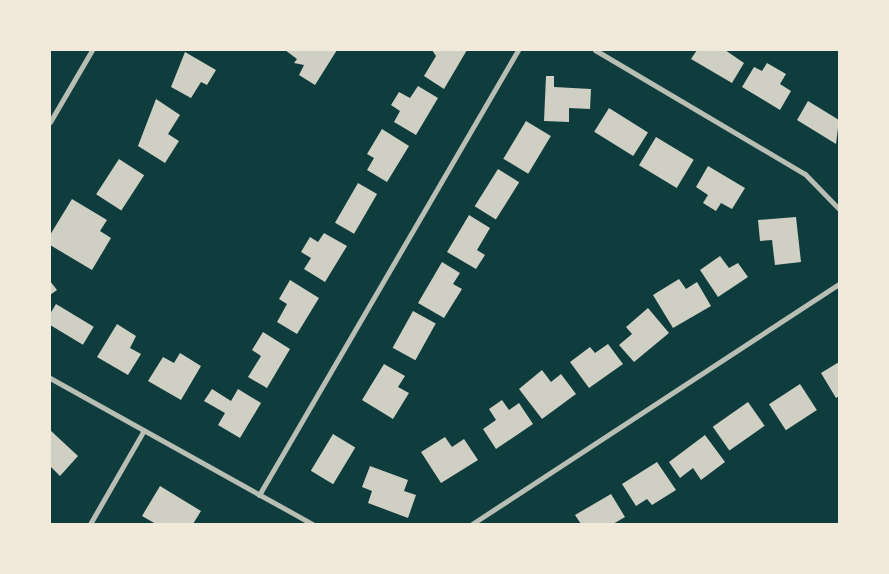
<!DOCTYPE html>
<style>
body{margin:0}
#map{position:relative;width:889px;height:574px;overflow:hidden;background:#0f3d3e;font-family:"PT Sans Narrow",sans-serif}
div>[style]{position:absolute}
.building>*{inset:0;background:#cfcfc3;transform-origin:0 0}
.minor>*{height:5px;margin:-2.5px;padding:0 2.5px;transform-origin:2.5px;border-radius:2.5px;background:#b8beb3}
span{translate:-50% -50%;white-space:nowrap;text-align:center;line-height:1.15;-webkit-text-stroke:4px #f1e9da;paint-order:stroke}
.frame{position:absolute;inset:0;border:51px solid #f1e9da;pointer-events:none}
</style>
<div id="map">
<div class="building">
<div style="clip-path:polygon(285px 50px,337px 50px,315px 85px,299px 75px,304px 65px,294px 63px,297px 59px)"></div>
<div style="clip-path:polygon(432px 50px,467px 50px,444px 89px,424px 76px,436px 56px)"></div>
<div style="clip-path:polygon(697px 50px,725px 50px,744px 63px,732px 83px,691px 59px)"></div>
<div style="clip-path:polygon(185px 52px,216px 70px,207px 85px,201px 82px,191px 98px,171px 87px)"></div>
<div style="clip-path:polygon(767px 63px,786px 74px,780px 84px,791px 91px,780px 110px,742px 87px,754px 67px,762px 71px)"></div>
<div style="clip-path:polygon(546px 76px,554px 76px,554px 87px,591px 89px,590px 109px,569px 108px,569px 122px,544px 121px)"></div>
<div style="clip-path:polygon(418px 86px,438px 98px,416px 135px,394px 122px,400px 111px,391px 105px,399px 92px,410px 98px)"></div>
<div style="clip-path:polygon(156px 99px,180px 115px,168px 134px,179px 141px,165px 163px,138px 146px)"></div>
<div style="clip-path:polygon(808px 101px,839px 120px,836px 144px,797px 120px)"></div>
<div style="left:609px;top:108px;width:46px;height:28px;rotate:32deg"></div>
<div style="left:526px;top:121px;width:29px;height:44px;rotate:31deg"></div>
<div style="clip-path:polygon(382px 129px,409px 146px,387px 182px,367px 170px,374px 158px,367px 154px)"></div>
<div style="left:656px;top:137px;width:44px;height:33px;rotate:31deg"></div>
<div style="left:119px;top:159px;width:30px;height:42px;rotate:33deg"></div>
<div style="clip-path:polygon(708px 166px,745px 188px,732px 209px,721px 203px,716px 211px,703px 203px,708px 195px,696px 187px)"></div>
<div style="left:498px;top:169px;width:25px;height:44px;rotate:32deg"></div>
<div style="left:358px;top:183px;width:22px;height:46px;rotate:30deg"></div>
<div style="clip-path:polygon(72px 199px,107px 220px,100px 231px,111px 238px,92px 270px,50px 245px,50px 235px)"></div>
<div style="clip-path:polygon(469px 215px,490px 228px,477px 250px,485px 255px,476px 269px,447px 252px)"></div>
<div style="clip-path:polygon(796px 217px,801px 262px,775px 265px,772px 240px,760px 241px,758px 220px)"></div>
<div style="clip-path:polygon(324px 233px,347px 246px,325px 282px,304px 269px,311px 258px,301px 252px,310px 237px,318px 242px)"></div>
<div style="clip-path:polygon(720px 256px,729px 268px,738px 263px,748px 277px,718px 297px,700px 270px)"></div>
<div style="clip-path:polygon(442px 262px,460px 273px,453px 284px,462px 289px,444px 318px,418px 303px)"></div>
<div style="clip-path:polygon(679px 279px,686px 289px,697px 282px,711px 306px,673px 328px,653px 295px)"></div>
<div style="clip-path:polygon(290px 280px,319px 298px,297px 334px,277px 322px,287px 304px,279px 299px)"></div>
<div style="clip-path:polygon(50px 281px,57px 290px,50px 295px)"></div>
<div style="left:56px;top:304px;width:44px;height:21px;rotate:31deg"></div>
<div style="clip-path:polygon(648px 308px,669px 333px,634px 362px,619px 345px,632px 334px,626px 327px)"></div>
<div style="left:413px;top:311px;width:26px;height:42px;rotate:29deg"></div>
<div style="clip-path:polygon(117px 324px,136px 336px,130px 348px,141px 354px,128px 375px,97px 357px)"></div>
<div style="clip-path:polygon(263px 332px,290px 349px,267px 388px,248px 377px,261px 356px,252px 350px)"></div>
<div style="clip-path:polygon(608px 344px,623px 364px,589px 388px,570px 362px,590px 347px,595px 353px)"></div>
<div style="clip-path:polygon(180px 353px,201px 366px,181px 400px,148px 381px,163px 357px,174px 363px)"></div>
<div style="clip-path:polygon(839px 362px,839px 396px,836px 398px,821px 373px)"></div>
<div style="clip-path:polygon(384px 364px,405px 376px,398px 387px,409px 393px,393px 419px,362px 400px)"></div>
<div style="clip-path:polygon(542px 370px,551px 382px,561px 374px,576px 394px,542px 419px,519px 389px)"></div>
<div style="left:800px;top:384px;width:31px;height:37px;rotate:57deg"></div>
<div style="clip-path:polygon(212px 389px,231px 401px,238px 389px,261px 403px,240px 438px,218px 425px,225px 413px,204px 401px)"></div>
<div style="clip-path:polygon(502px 400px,509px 410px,519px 403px,533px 424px,496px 449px,483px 429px,496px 420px,489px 409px)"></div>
<div style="left:748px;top:402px;width:29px;height:43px;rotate:55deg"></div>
<div style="clip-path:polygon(50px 430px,78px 456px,60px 476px,50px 466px)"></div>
<div style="left:333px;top:434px;width:26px;height:43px;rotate:31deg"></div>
<div style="clip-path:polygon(705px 435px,725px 462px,701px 480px,693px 468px,680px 478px,669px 462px)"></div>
<div style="clip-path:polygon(445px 437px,452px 447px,464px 439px,478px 460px,441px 483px,421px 452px)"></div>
<div style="clip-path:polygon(657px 462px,676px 490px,652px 505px,647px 499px,636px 506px,622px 484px)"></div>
<div style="clip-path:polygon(370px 466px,408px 480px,404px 491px,416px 495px,408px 518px,368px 503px,372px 491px,362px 487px)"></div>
<div style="clip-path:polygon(160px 486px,201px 511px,193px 524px,156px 524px,142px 516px)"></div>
<div style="clip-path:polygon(611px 494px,625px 517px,613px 524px,581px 524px,575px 515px)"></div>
</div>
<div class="minor">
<div style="left:595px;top:50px;width:244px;rotate:30.6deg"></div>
<div style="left:805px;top:174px;width:49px;rotate:45.8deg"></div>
<div style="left:50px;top:122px;width:83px;rotate:-59.7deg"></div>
<div style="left:50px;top:378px;width:300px;rotate:29.1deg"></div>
<div style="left:259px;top:495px;width:515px;rotate:-59.8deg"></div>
<div style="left:90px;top:524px;width:108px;rotate:-60.1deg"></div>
<div style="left:472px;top:524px;width:439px;rotate:-33.2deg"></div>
</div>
<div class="frame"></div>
</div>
